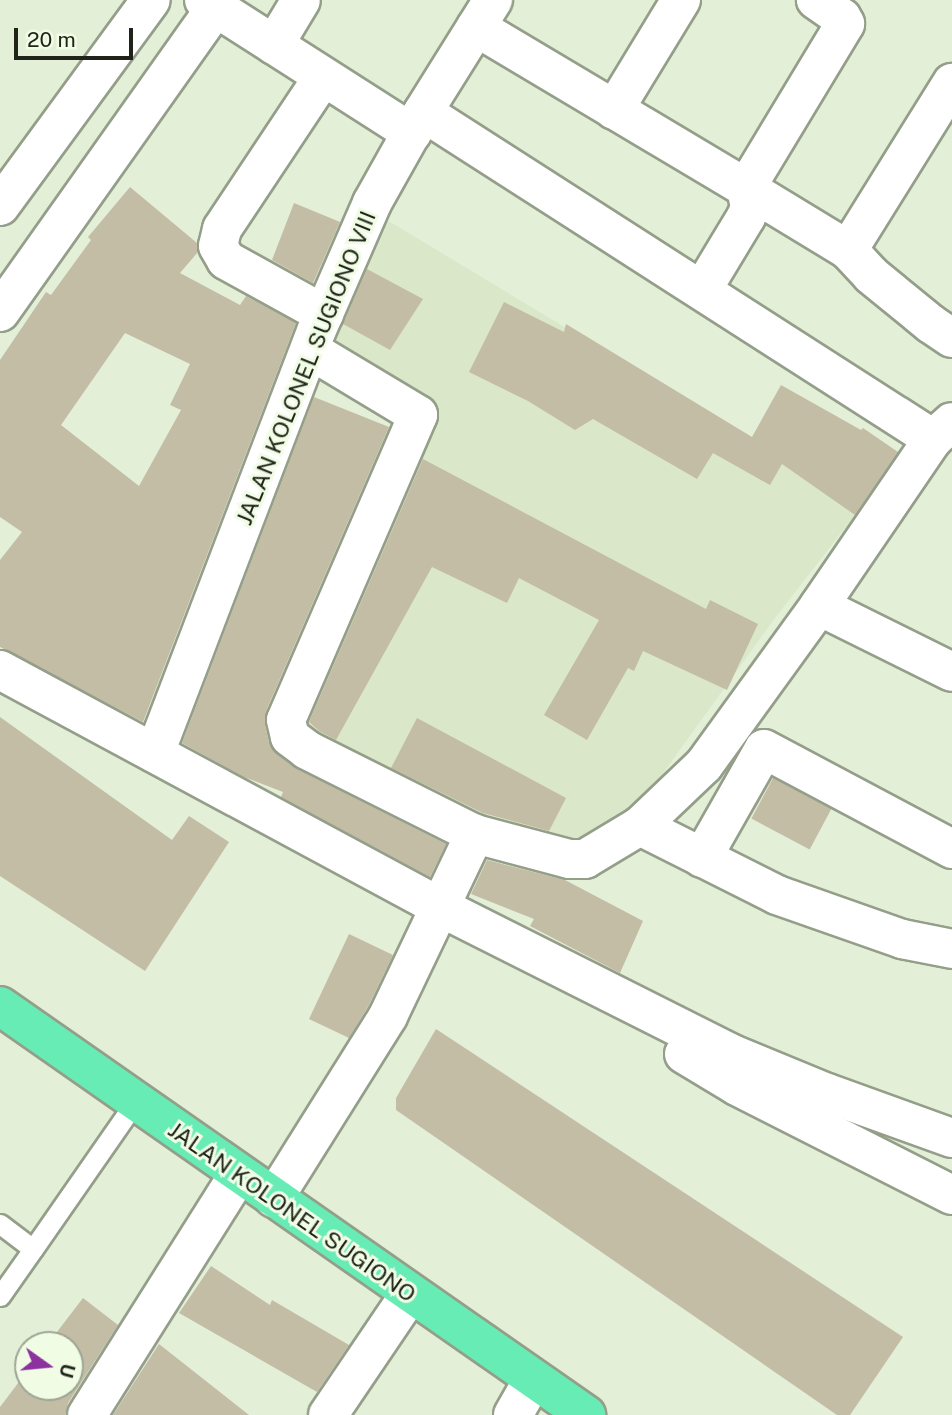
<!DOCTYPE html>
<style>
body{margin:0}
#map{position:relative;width:952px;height:1415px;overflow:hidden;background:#e4efd8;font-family:"Public Sans",sans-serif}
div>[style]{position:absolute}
.built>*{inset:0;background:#dae8c9}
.building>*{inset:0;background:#c3bda5;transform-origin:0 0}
.roads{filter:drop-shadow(2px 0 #949e89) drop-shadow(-2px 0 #949e89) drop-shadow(0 2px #949e89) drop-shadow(0 -2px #949e89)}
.service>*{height:19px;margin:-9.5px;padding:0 9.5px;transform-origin:9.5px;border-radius:9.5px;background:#fff}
.minor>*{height:38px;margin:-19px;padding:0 19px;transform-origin:19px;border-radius:19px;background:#fff}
.trunk>*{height:38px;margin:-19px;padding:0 19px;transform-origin:19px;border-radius:19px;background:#68ecb6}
span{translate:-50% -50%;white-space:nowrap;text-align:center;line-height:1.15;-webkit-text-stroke:6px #f1fce5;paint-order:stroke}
.street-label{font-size:23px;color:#1f231a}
.north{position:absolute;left:14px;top:1331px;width:70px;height:70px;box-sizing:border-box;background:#f1fce5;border:2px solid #9da594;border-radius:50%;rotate:105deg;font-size:19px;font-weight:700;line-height:28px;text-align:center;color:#1f231a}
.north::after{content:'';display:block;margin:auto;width:24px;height:32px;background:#8b329e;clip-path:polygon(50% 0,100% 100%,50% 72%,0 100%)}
.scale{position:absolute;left:14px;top:28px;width:119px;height:32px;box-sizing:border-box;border:4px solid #1f231a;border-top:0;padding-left:9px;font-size:21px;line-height:24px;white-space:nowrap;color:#1f231a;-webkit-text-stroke:5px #f1fce5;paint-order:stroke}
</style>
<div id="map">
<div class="built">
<div style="clip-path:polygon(372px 211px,862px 506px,775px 618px,620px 833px,573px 847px,532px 842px,299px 725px,430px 413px,318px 338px)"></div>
</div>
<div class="building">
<div style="clip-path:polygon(evenodd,130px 187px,197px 243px,198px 252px,180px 273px,240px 305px,246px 296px,296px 323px,143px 722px,0 647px,0 560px,22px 532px,0 517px,0 360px,46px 292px,51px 295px,91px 240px,88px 237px,130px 187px,125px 333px,190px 364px,170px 405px,181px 410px,139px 486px,61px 425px,125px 333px)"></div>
<div style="clip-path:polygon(294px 203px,340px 222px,313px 283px,272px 260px)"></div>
<div style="clip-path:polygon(367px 269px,423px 299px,390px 350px,343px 324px)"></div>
<div style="clip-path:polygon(504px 302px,564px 332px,566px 324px,752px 437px,781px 385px,861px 430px,863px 428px,898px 452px,855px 515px,782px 464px,770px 485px,713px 453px,697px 479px,593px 419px,575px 430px,528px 401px,469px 372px)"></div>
<div style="clip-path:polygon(314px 397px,389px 427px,266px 711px,265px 725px,269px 742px,277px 754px,297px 769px,446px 844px,430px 877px,281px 797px,283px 792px,244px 777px,182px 743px)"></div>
<div style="clip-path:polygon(423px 459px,706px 609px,710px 600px,758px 624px,727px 690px,643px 651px,634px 671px,628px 668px,587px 740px,544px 715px,599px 620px,519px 578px,507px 603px,432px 567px,336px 740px,319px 731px,309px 722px)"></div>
<div style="clip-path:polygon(0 717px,172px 840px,189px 816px,229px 842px,145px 971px,0 876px)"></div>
<div style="clip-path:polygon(417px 718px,566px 798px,549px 831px,483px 813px,391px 768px)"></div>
<div style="left:773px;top:778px;width:66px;height:46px;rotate:28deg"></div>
<div style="clip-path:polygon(487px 860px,565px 880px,643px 921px,620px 973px,530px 926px,534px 919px,471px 894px)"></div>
<div style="clip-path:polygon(349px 934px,393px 955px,369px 1005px,349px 1038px,309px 1019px)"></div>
<div style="clip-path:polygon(436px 1029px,903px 1337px,850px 1415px,837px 1415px,396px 1110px,396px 1098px)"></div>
<div style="clip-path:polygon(211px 1266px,270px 1305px,272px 1300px,349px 1345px,317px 1392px,179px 1313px)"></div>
<div style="clip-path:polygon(83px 1298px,118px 1325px,68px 1403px,65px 1415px,0 1415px,0 1407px,28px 1370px,28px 1387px,70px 1387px,70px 1345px,47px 1345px)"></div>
<div style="clip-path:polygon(159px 1344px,249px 1415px,113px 1415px)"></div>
</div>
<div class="roads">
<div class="service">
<div style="left:0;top:1224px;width:41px;rotate:37.1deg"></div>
<div style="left:33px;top:1249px;width:179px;rotate:-55.2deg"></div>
<div style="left:0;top:1296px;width:57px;rotate:-54.9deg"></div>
</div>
<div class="minor">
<div style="left:204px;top:0;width:247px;rotate:32.6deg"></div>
<div style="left:476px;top:27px;width:314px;rotate:30.8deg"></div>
<div style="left:746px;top:188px;width:192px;rotate:-58.9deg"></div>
<div style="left:845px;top:24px;width:7px;rotate:-117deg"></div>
<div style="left:842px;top:18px;width:32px;rotate:-145deg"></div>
<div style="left:274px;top:45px;width:52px;rotate:-59deg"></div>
<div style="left:323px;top:77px;width:182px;rotate:123.6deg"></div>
<div style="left:222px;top:229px;width:17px;rotate:103deg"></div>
<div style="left:218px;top:246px;width:16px;rotate:60deg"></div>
<div style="left:226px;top:260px;width:112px;rotate:28.9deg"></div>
<div style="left:614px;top:110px;width:129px;rotate:-58.7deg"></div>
<div style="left:423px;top:112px;width:606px;rotate:32.67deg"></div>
<div style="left:746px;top:188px;width:119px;rotate:31.3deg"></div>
<div style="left:848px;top:250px;width:197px;rotate:-58.1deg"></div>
<div style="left:0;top:206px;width:255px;rotate:-53.8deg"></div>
<div style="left:848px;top:250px;width:34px;rotate:47deg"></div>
<div style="left:871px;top:275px;width:77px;rotate:39.2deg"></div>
<div style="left:931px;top:324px;width:25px;rotate:34deg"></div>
<div style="left:702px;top:290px;width:85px;rotate:-58.9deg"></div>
<div style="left:746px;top:217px;width:10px;rotate:-66deg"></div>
<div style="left:750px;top:208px;width:20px;rotate:-101deg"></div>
<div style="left:0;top:312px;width:372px;rotate:-54.7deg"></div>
<div style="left:310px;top:350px;width:126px;rotate:31deg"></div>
<div style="left:418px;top:415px;width:332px;rotate:113.4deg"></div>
<div style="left:286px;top:720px;width:17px;rotate:77deg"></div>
<div style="left:290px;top:737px;width:21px;rotate:37deg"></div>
<div style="left:307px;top:750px;width:188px;rotate:26.6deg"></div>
<div style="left:475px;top:834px;width:97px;rotate:14.9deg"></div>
<div style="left:569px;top:859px;width:16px"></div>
<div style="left:585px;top:859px;width:64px;rotate:-31deg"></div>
<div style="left:640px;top:826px;width:88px;rotate:-43.6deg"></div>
<div style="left:704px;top:765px;width:196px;rotate:-54.1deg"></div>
<div style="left:819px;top:606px;width:202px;rotate:-55.7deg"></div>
<div style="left:933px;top:439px;width:25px;rotate:-42deg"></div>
<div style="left:819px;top:606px;width:148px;rotate:26.4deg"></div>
<div style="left:0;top:670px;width:502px;rotate:28.3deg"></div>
<div style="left:442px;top:908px;width:322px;rotate:26.7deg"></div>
<div style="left:730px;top:1053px;width:105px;rotate:22.4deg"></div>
<div style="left:827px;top:1093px;width:133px;rotate:19.8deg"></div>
<div style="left:155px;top:753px;width:451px;rotate:-69.1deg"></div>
<div style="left:316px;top:332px;width:141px;rotate:-66.5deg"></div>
<div style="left:372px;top:203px;width:104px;rotate:-60.7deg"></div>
<div style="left:423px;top:112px;width:132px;rotate:-58deg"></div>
<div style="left:640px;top:826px;width:153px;rotate:26.7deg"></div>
<div style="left:777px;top:895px;width:133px;rotate:19.4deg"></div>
<div style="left:902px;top:939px;width:51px;rotate:11.3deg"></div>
<div style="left:702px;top:858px;width:125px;rotate:-60.4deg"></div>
<div style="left:764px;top:749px;width:213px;rotate:28deg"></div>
<div style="left:684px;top:1054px;width:62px;rotate:31.1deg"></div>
<div style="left:737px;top:1086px;width:241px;rotate:26.9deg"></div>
<div style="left:274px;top:1198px;width:215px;rotate:-57.9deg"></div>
<div style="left:388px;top:1016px;width:202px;rotate:-64.5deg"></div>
<div style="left:87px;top:1415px;width:284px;rotate:-57.8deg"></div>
<div style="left:328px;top:1415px;width:146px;rotate:-55.9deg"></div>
<div style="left:513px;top:1415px;width:40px;rotate:-60.3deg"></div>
</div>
<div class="trunk">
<div style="left:0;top:1006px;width:715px;rotate:34.91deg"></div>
</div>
</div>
<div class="street-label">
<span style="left:306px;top:368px;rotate:-68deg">JALAN KOLONEL SUGIONO VIII</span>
<span style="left:292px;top:1212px;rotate:35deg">JALAN KOLONEL SUGIONO</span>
</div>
<div class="north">U</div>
<div class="scale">20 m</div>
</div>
